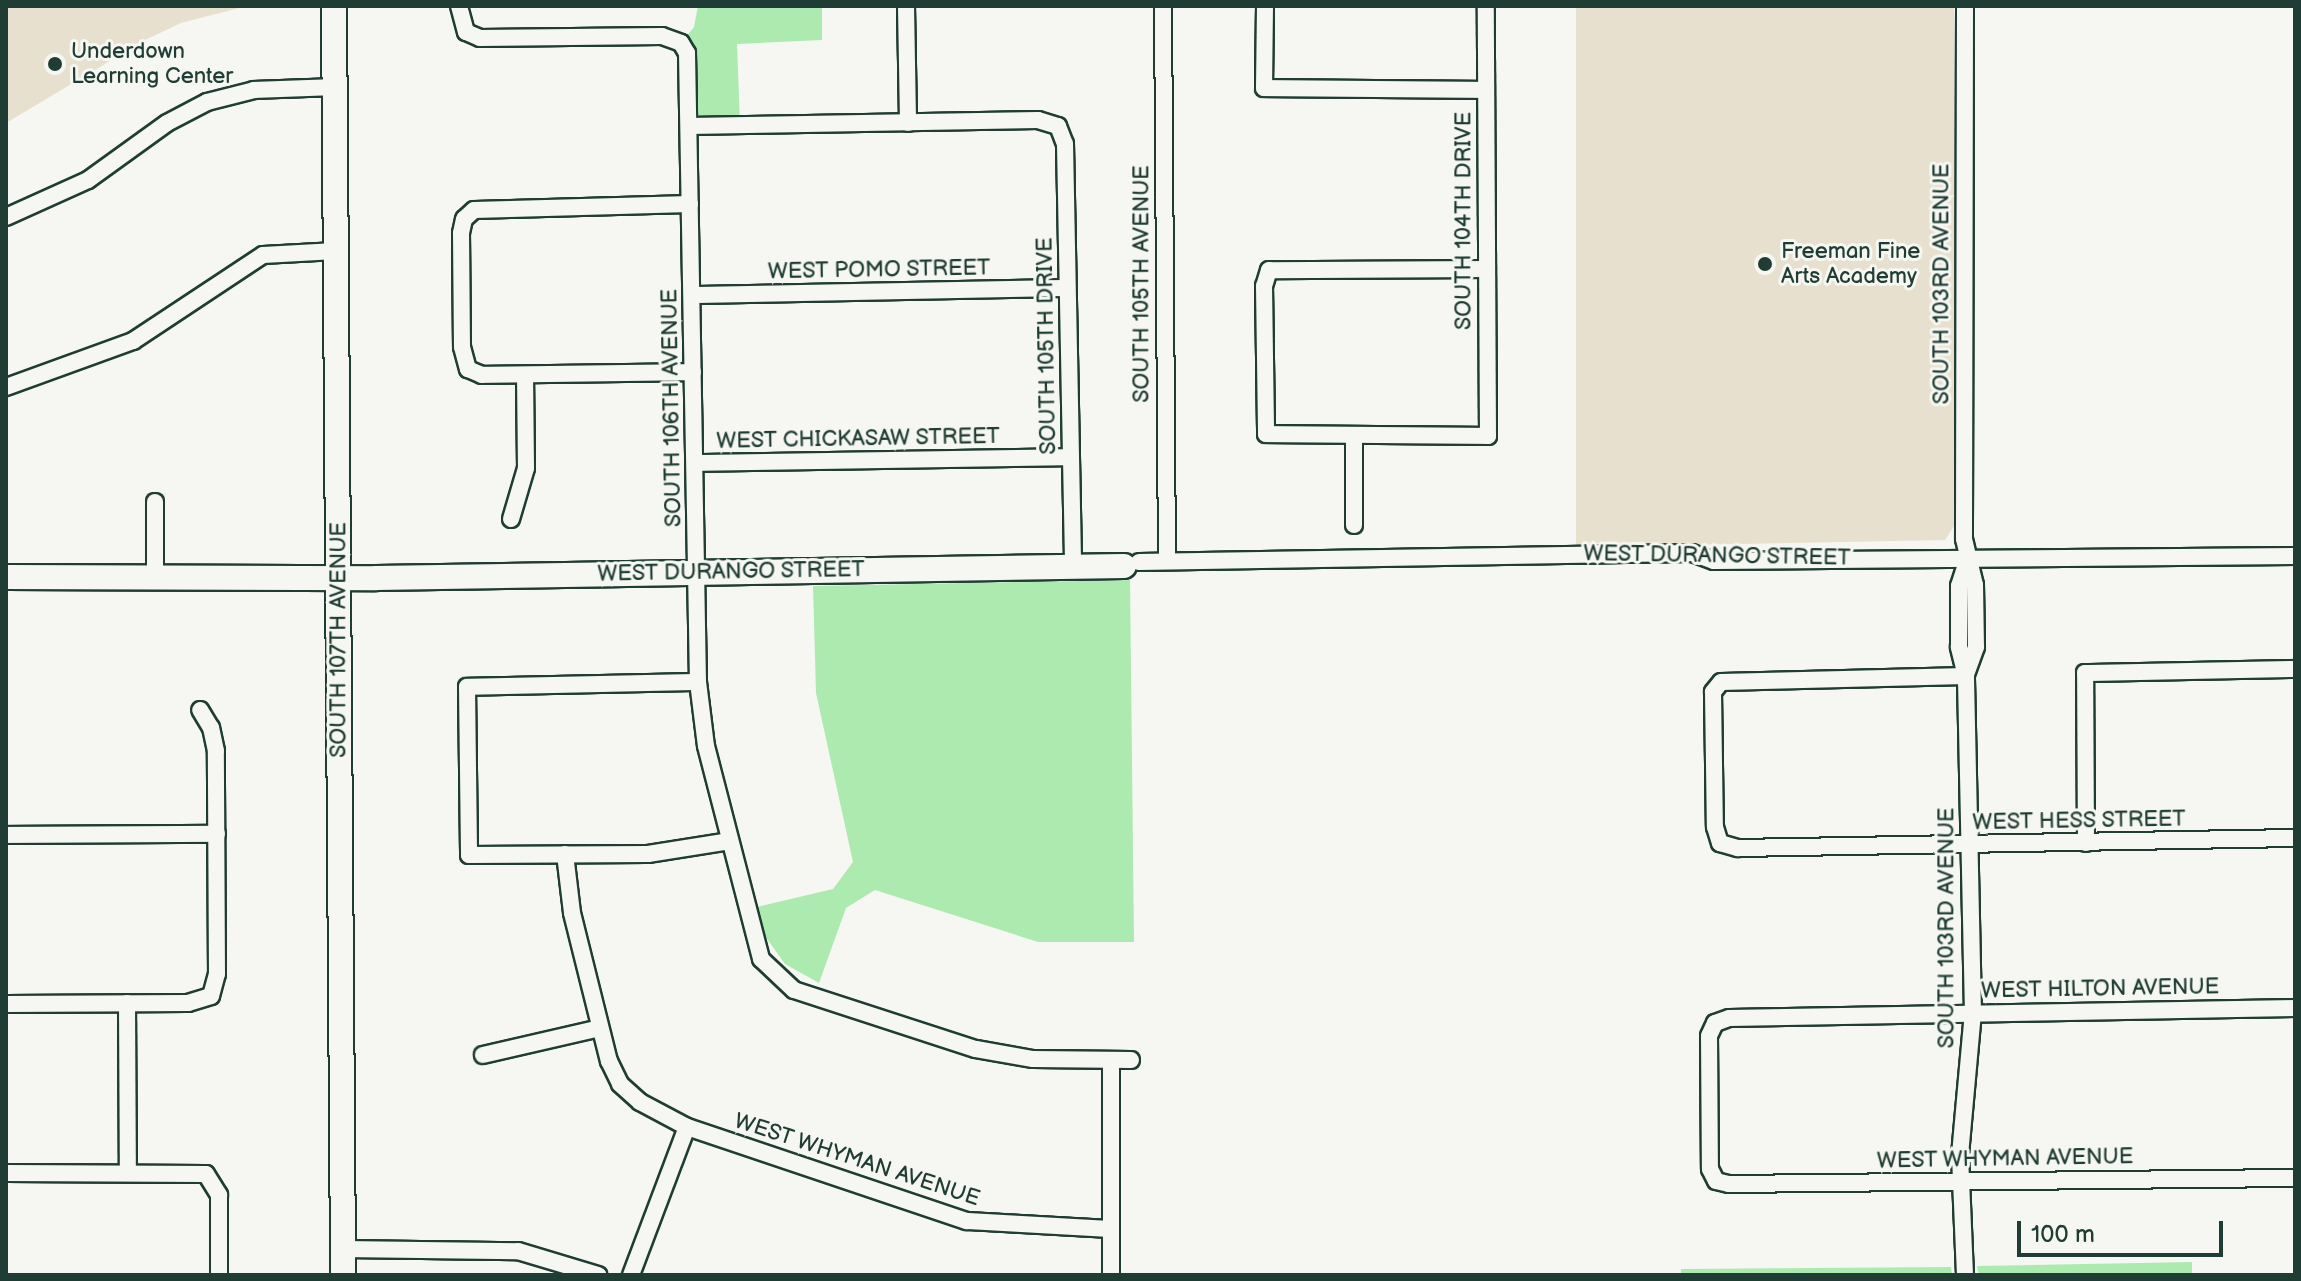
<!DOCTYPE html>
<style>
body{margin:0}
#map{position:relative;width:2301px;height:1281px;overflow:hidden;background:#f6f6f2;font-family:"Balsamiq Sans",sans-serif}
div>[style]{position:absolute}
.built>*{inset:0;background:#e8e0cf}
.green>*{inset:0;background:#adeab0}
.roads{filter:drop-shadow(2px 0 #1f3d34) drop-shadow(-2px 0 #1f3d34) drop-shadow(0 2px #1f3d34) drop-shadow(0 -2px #1f3d34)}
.street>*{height:16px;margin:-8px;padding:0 8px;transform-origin:8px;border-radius:8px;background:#f6f6f2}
.secondary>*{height:24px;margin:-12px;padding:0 12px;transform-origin:12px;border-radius:12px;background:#f6f6f2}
.dots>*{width:22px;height:22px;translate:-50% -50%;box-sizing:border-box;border:4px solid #f6f6f2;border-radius:50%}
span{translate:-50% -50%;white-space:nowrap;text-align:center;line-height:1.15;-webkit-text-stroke:6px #f6f6f2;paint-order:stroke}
.poi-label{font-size:22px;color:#1f3d34}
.left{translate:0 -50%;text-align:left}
.street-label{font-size:22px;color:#1f3d34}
.frame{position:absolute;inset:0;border:8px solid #1f3d34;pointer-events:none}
.scale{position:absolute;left:2017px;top:1221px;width:206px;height:36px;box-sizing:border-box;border:4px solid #1f3d34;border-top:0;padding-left:10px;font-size:24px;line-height:28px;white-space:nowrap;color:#1f3d34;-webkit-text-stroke:6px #f6f6f2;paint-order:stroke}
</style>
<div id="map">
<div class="built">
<div style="clip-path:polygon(6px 6px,247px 6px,181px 23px,145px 40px,6px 123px)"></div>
<div style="clip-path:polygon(1576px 6px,1954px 6px,1956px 523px,1945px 540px,1576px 547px)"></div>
</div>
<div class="green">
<div style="clip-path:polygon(698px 6px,822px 6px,822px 40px,737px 44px,740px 125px,689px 126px,681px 43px,694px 27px)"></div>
<div style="clip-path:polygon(1130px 580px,1134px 942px,1038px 942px,875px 890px,846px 908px,819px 983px,785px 964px,760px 929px,757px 907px,833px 889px,853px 862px,816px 693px,813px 586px)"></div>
<div style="clip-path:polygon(2192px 1262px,2192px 1275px,1979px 1275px,1977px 1266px)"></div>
<div style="clip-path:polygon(1951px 1267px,1952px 1275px,1681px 1275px,1681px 1269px)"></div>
</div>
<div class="roads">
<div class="street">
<div style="left:459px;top:6px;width:27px;rotate:75deg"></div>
<div style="left:466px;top:32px;width:15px;rotate:23deg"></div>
<div style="left:480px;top:38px;width:182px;rotate:-0.6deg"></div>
<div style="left:662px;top:36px;width:20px;rotate:20deg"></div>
<div style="left:681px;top:43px;width:12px;rotate:59deg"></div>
<div style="left:687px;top:53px;width:629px;rotate:89deg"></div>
<div style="left:698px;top:682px;width:64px;rotate:82.9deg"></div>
<div style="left:706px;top:746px;width:220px;rotate:75.5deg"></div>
<div style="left:761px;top:959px;width:45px;rotate:43.2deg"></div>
<div style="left:794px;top:990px;width:191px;rotate:18deg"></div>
<div style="left:976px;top:1049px;width:58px;rotate:10deg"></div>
<div style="left:1033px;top:1059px;width:98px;rotate:0.6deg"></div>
<div style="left:906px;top:6px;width:117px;rotate:89deg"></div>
<div style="left:1163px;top:6px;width:555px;rotate:89.59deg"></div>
<div style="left:1265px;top:6px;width:82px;rotate:90.7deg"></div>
<div style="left:1264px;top:88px;width:222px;rotate:0.5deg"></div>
<div style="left:1965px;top:6px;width:533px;rotate:90.11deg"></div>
<div style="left:1964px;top:539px;width:47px;rotate:76.6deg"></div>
<div style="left:1975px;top:585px;width:62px;rotate:89.1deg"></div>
<div style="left:1976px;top:647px;width:29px;rotate:110deg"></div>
<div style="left:689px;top:126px;width:349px;rotate:-1deg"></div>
<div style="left:1038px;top:120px;width:21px;rotate:17deg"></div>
<div style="left:1058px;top:126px;width:19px;rotate:69deg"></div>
<div style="left:1065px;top:144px;width:423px;rotate:88.9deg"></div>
<div style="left:690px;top:204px;width:216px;rotate:178.4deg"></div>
<div style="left:474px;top:210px;width:13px;rotate:138deg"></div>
<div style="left:464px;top:219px;width:14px;rotate:102deg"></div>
<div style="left:461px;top:233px;width:114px;rotate:89.5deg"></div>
<div style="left:462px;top:347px;width:23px;rotate:75deg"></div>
<div style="left:468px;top:369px;width:15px;rotate:23deg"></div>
<div style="left:482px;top:375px;width:211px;rotate:-0.8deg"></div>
<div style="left:6px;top:217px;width:90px;rotate:-24.3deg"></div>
<div style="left:88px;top:180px;width:97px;rotate:-35.8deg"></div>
<div style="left:167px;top:123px;width:45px;rotate:-27.7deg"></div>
<div style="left:207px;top:102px;width:49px;rotate:-14.3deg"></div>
<div style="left:254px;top:90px;width:81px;rotate:-2.1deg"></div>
<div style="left:1486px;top:269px;width:217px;rotate:179.7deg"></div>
<div style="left:1269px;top:270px;width:17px;rotate:107deg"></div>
<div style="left:1264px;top:286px;width:148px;rotate:89.2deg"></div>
<div style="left:1266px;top:434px;width:222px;rotate:0.5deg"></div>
<div style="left:1488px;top:436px;width:430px;rotate:-90.3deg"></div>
<div style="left:692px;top:295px;width:375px;rotate:-1.1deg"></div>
<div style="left:6px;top:387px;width:135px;rotate:-19.9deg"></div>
<div style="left:133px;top:341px;width:156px;rotate:-33.5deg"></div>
<div style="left:263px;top:255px;width:73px;rotate:-3.1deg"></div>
<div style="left:1354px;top:435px;width:90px;rotate:90deg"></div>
<div style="left:695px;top:463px;width:376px;rotate:-0.9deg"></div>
<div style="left:511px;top:519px;width:53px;rotate:-73.6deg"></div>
<div style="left:526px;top:468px;width:93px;rotate:-90.6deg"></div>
<div style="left:1139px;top:562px;width:553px;rotate:-0.93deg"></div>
<div style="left:1692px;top:553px;width:23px;rotate:20deg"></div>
<div style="left:1714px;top:561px;width:581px;rotate:-0.49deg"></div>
<div style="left:155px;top:577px;width:75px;rotate:-90deg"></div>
<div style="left:1966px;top:676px;width:245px;rotate:178.6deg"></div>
<div style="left:1721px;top:682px;width:13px;rotate:129deg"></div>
<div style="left:1713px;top:692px;width:135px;rotate:89.2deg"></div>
<div style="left:1715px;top:827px;width:17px;rotate:73deg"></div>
<div style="left:1720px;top:843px;width:19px;rotate:16deg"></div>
<div style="left:1738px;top:848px;width:557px;rotate:-1.03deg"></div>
<div style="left:698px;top:682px;width:231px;rotate:178.8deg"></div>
<div style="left:467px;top:687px;width:168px;rotate:89.3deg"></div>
<div style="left:469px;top:855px;width:179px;rotate:-0.3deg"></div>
<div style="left:648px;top:854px;width:83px;rotate:-9deg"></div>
<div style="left:6px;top:835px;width:211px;rotate:-0.3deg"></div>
<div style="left:2086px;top:843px;width:170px;rotate:-90.3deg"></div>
<div style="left:2085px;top:673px;width:210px;rotate:-1.1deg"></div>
<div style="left:565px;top:854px;width:59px;rotate:83.2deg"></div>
<div style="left:572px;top:913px;width:153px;rotate:76deg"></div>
<div style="left:609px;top:1061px;width:25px;rotate:64deg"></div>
<div style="left:620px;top:1084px;width:27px;rotate:42deg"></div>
<div style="left:640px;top:1102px;width:53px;rotate:28deg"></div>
<div style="left:687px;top:1127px;width:295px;rotate:18.6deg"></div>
<div style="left:967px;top:1221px;width:144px;rotate:3.2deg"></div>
<div style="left:127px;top:1003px;width:170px;rotate:89.7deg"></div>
<div style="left:6px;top:1004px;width:182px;rotate:-0.3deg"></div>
<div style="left:188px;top:1003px;width:24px;rotate:-17deg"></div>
<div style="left:211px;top:996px;width:23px;rotate:-75deg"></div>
<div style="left:217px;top:974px;width:223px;rotate:-90.3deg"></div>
<div style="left:216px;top:751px;width:24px;rotate:-102deg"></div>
<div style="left:211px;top:728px;width:21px;rotate:-121deg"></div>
<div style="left:2295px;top:1008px;width:566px;rotate:178.99deg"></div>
<div style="left:1729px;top:1018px;width:15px;rotate:160deg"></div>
<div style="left:1715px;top:1023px;width:14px;rotate:115deg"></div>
<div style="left:1709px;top:1036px;width:133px;rotate:89.6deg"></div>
<div style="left:1710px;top:1169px;width:13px;rotate:63deg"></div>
<div style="left:1716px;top:1181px;width:13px;rotate:13deg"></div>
<div style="left:1729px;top:1184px;width:566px;rotate:-0.61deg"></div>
<div style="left:483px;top:1055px;width:120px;rotate:-13deg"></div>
<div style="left:1111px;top:1060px;width:215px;rotate:90deg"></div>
<div style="left:6px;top:1173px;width:200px;rotate:0.3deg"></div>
<div style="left:206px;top:1174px;width:25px;rotate:58deg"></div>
<div style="left:219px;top:1195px;width:80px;rotate:90deg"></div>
<div style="left:343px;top:1249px;width:175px;rotate:0.7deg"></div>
<div style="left:518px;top:1251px;width:84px;rotate:16.7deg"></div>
<div style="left:631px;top:1275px;width:158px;rotate:-69.3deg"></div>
<div style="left:1965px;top:1275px;width:120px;rotate:-92.4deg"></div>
<div style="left:1960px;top:1155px;width:143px;rotate:-84.8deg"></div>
<div style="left:1973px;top:1013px;width:337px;rotate:-91.2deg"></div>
<div style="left:1966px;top:676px;width:30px;rotate:-104deg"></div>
<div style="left:1959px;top:647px;width:61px;rotate:-90deg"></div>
<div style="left:1959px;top:586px;width:25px;rotate:-72deg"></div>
</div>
<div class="secondary">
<div style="left:334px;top:6px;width:1269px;rotate:89.59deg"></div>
<div style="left:6px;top:577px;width:370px;rotate:0.2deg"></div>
<div style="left:376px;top:578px;width:748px;rotate:-0.92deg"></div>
</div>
</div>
<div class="dots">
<div style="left:55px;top:64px;background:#1f3d34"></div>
<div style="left:1765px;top:264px;background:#1f3d34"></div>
</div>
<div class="poi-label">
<span class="left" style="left:71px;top:64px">Underdown<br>Learning Center</span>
<span class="left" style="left:1781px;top:264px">Freeman Fine<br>Arts Academy</span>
</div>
<div class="street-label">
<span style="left:1464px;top:221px;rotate:-90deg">SOUTH 104TH DRIVE</span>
<span style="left:879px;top:270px;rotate:-1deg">WEST POMO STREET</span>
<span style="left:1142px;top:284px;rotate:-90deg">SOUTH 105TH AVENUE</span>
<span style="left:1942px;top:284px;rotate:-90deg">SOUTH 103RD AVENUE</span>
<span style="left:1047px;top:346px;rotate:-91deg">SOUTH 105TH DRIVE</span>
<span style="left:672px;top:408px;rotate:-91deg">SOUTH 106TH AVENUE</span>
<span style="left:858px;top:439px;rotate:-1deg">WEST CHICKASAW STREET</span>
<span style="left:1717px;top:556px;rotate:1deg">WEST DURANGO STREET</span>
<span style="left:731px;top:572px;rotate:-1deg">WEST DURANGO STREET</span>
<span style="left:339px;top:640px;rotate:-90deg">SOUTH 107TH AVENUE</span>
<span style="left:2079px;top:821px;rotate:-1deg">WEST HESS STREET</span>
<span style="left:1947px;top:928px;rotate:-90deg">SOUTH 103RD AVENUE</span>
<span style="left:2100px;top:989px;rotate:-1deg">WEST HILTON AVENUE</span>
<span style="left:2005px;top:1159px;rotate:-1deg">WEST WHYMAN AVENUE</span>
<span style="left:857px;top:1160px;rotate:18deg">WEST WHYMAN AVENUE</span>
</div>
<div class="frame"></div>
<div class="scale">100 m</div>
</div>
